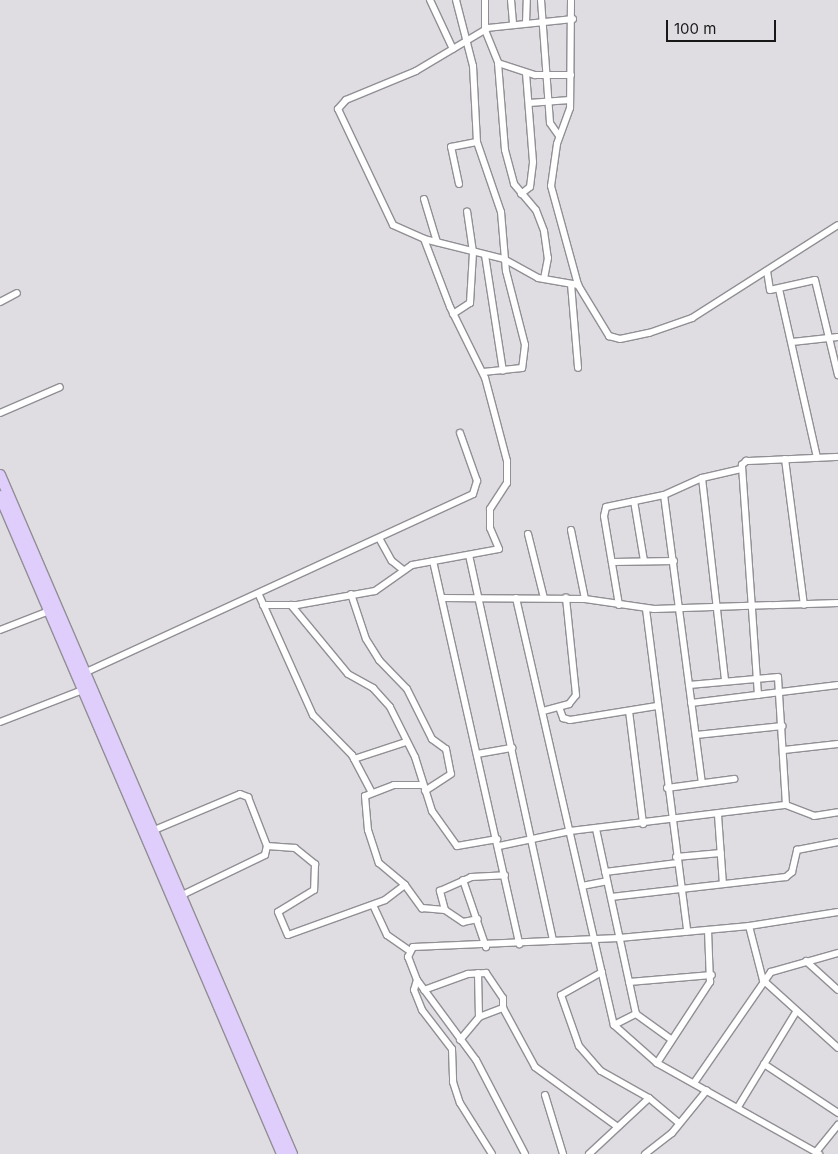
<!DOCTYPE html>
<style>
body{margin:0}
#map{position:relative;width:838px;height:1154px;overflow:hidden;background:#dfdde2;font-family:Inter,sans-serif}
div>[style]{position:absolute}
.roads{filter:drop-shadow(1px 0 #918f94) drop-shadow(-1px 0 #918f94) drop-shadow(0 1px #918f94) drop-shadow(0 -1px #918f94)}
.street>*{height:6px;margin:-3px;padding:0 3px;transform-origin:3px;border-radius:3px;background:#fff}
.primary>*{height:10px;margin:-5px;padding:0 5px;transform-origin:5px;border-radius:5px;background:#dfcdfc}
span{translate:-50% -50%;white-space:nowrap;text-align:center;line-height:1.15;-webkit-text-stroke:5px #dfdde2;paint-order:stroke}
.scale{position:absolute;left:666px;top:20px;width:110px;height:22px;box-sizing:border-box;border:2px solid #181819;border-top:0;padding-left:6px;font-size:15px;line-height:18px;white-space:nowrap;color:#181819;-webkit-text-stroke:4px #dfdde2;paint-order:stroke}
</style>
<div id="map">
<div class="roads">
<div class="street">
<div style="left:430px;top:0;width:54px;rotate:64.9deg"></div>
<div style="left:456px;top:0;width:68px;rotate:75.6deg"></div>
<div style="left:473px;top:66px;width:76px;rotate:87deg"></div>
<div style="left:477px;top:142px;width:74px;rotate:71.1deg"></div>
<div style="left:501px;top:212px;width:59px;rotate:85.2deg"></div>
<div style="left:506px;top:271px;width:76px;rotate:75.6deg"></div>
<div style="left:525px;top:345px;width:23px;rotate:97deg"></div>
<div style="left:522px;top:368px;width:39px;rotate:174deg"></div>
<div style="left:485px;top:0;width:30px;rotate:90deg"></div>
<div style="left:485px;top:30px;width:35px;rotate:68deg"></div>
<div style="left:498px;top:63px;width:87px;rotate:85.4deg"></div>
<div style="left:505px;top:150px;width:35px;rotate:75deg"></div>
<div style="left:514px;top:184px;width:34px;rotate:50deg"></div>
<div style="left:536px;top:210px;width:22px;rotate:69deg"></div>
<div style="left:544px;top:231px;width:27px;rotate:82deg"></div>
<div style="left:548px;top:258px;width:21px;rotate:101deg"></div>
<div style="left:511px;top:0;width:24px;rotate:85deg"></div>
<div style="left:541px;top:0;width:123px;rotate:85.8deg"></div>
<div style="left:550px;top:123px;width:16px;rotate:55deg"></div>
<div style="left:571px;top:0;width:108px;rotate:90.5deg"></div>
<div style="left:570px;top:108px;width:38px;rotate:110deg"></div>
<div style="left:557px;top:144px;width:42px;rotate:98.1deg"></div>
<div style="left:551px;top:186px;width:103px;rotate:74.7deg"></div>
<div style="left:578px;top:285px;width:60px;rotate:58.7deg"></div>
<div style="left:609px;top:336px;width:11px;rotate:15deg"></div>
<div style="left:620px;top:339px;width:30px;rotate:-12deg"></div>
<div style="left:649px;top:333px;width:46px;rotate:-19.2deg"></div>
<div style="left:692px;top:318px;width:173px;rotate:-32.5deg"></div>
<div style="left:573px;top:19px;width:85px;rotate:174deg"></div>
<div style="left:488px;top:28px;width:84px;rotate:149.2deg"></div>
<div style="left:416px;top:71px;width:76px;rotate:157.5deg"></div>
<div style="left:346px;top:100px;width:12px;rotate:132deg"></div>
<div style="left:338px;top:109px;width:128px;rotate:64.6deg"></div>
<div style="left:393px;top:225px;width:34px;rotate:24deg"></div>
<div style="left:424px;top:239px;width:82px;rotate:14deg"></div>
<div style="left:504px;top:259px;width:39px;rotate:29deg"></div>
<div style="left:538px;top:278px;width:41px;rotate:9.9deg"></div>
<div style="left:526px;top:23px;width:23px;rotate:-88deg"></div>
<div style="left:498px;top:63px;width:39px;rotate:18deg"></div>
<div style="left:535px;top:75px;width:36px"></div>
<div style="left:529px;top:103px;width:41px;rotate:-4.2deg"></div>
<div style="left:459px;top:184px;width:38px;rotate:-102deg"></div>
<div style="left:451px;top:147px;width:26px;rotate:-11deg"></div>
<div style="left:521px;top:194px;width:11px;rotate:-38deg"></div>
<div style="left:530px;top:187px;width:25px;rotate:-83deg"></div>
<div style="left:533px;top:162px;width:89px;rotate:-94.5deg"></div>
<div style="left:424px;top:199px;width:45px;rotate:73.2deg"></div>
<div style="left:485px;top:255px;width:117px;rotate:81.2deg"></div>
<div style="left:767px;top:271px;width:19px;rotate:81deg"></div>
<div style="left:770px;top:290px;width:46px;rotate:-12.5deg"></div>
<div style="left:815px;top:280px;width:98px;rotate:76.4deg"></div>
<div style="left:571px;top:284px;width:84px;rotate:85.2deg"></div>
<div style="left:779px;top:289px;width:173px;rotate:77.3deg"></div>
<div style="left:0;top:302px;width:19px;rotate:-28deg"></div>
<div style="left:453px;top:314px;width:20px;rotate:-33deg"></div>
<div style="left:470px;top:303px;width:51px;rotate:-86.6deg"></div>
<div style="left:473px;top:252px;width:41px;rotate:-98.3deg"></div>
<div style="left:792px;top:342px;width:46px;rotate:-6.2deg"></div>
<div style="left:0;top:413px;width:65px;rotate:-23.4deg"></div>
<div style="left:785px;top:459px;width:147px;rotate:82.6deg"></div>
<div style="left:702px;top:478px;width:203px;rotate:83.5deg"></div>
<div style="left:664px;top:495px;width:290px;rotate:82.5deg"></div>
<div style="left:634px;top:501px;width:61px;rotate:80.5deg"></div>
<div style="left:571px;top:530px;width:70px;rotate:78.5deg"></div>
<div style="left:528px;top:534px;width:66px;rotate:76deg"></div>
<div style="left:379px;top:538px;width:26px;rotate:61deg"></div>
<div style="left:392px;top:561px;width:13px;rotate:39deg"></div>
<div style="left:469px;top:555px;width:395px;rotate:77.7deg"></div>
<div style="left:433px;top:561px;width:393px;rotate:77.3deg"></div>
<div style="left:613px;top:562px;width:61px;rotate:-0.9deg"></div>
<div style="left:351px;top:594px;width:47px;rotate:71.6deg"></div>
<div style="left:366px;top:639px;width:25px;rotate:58deg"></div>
<div style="left:379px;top:660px;width:40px;rotate:46deg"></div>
<div style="left:407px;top:689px;width:56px;rotate:63.4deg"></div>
<div style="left:432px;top:739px;width:17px;rotate:36deg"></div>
<div style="left:446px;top:749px;width:25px;rotate:79deg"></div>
<div style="left:451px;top:774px;width:31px;rotate:147deg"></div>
<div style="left:259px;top:595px;width:132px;rotate:65.8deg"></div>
<div style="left:313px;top:715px;width:56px;rotate:45.7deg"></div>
<div style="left:352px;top:755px;width:41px;rotate:62.2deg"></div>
<div style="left:442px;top:598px;width:143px;rotate:0.4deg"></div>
<div style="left:585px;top:599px;width:70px;rotate:8.2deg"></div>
<div style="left:654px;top:609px;width:184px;rotate:-1.9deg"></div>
<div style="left:516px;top:598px;width:438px;rotate:77.1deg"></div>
<div style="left:614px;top:1025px;width:57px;rotate:41.5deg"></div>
<div style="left:657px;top:1063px;width:186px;rotate:29.3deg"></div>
<div style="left:263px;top:605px;width:34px"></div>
<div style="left:297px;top:605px;width:79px;rotate:-10.2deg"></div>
<div style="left:375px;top:591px;width:45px;rotate:-35.1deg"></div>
<div style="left:412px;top:565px;width:88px;rotate:-10.4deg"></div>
<div style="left:499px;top:549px;width:23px;rotate:-113deg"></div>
<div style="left:490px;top:528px;width:19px;rotate:-90deg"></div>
<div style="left:490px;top:509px;width:31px;rotate:-57deg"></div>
<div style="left:507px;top:483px;width:22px;rotate:-90deg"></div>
<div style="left:507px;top:461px;width:86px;rotate:-104.8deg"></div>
<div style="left:485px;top:378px;width:79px;rotate:-116.2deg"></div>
<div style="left:450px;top:307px;width:73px;rotate:-110.9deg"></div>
<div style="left:291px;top:605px;width:89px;rotate:50.4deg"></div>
<div style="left:348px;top:674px;width:29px;rotate:29deg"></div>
<div style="left:373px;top:688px;width:25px;rotate:48deg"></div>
<div style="left:390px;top:707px;width:56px;rotate:63.4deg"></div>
<div style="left:415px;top:757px;width:57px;rotate:72.5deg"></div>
<div style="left:432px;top:811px;width:43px;rotate:54.5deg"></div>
<div style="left:457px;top:846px;width:41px;rotate:-9.9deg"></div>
<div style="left:619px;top:605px;width:90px;rotate:-99.6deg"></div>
<div style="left:604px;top:516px;width:9px;rotate:-77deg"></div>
<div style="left:606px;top:507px;width:59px;rotate:-11.7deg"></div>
<div style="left:664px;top:495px;width:42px;rotate:-24.1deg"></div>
<div style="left:702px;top:478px;width:40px;rotate:-13deg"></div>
<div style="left:646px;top:609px;width:325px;rotate:82.7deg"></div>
<div style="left:0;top:630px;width:53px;rotate:-21.2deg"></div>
<div style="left:82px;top:674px;width:430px;rotate:-24.7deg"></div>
<div style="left:473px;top:494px;width:14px;rotate:-73deg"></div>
<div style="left:477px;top:481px;width:51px;rotate:-109.5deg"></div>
<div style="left:758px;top:695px;width:231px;rotate:-94deg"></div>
<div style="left:742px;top:465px;width:6px;rotate:-45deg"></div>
<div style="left:746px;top:461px;width:92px;rotate:-2.5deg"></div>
<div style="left:691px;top:703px;width:148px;rotate:-7deg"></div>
<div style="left:559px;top:707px;width:12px;rotate:70deg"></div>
<div style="left:563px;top:718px;width:7px;rotate:16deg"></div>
<div style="left:570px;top:720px;width:88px;rotate:-9.1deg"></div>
<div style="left:543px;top:711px;width:27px;rotate:-15deg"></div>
<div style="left:569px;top:704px;width:11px;rotate:-52deg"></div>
<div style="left:576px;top:695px;width:98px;rotate:-95.9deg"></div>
<div style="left:629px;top:711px;width:114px;rotate:82.9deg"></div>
<div style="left:0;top:722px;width:91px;rotate:-21.2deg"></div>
<div style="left:696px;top:735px;width:87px;rotate:-5.9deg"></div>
<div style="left:784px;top:750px;width:54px;rotate:-6.3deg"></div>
<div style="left:477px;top:754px;width:36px;rotate:-10deg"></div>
<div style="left:354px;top:759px;width:55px;rotate:-18.1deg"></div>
<div style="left:423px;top:785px;width:29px;rotate:180deg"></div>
<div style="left:394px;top:785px;width:31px;rotate:159deg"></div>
<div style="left:365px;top:796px;width:34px;rotate:85deg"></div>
<div style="left:368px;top:830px;width:35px;rotate:72deg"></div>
<div style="left:379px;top:863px;width:34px;rotate:40deg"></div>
<div style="left:405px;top:885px;width:29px;rotate:54deg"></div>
<div style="left:422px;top:908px;width:23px;rotate:5deg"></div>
<div style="left:445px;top:910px;width:22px;rotate:34deg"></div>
<div style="left:463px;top:922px;width:15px;rotate:-11deg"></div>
<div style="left:667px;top:788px;width:68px;rotate:-7.7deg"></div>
<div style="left:786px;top:805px;width:30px;rotate:21deg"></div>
<div style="left:814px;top:816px;width:24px;rotate:-9deg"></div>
<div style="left:718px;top:815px;width:69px;rotate:85.9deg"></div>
<div style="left:596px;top:829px;width:189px;rotate:77.8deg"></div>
<div style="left:636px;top:1014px;width:44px;rotate:35.8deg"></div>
<div style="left:152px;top:831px;width:95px;rotate:-22.8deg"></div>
<div style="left:240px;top:794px;width:9px;rotate:21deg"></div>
<div style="left:248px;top:797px;width:53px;rotate:68.8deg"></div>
<div style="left:267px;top:846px;width:9px;rotate:103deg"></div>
<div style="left:265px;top:855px;width:94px;rotate:154.2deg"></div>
<div style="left:267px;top:846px;width:28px;rotate:4deg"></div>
<div style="left:295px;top:848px;width:26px;rotate:39deg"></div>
<div style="left:315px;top:864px;width:26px;rotate:92deg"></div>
<div style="left:314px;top:890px;width:42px;rotate:148.6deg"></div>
<div style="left:278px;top:912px;width:25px;rotate:67deg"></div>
<div style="left:288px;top:935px;width:103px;rotate:-19.8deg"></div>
<div style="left:385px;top:900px;width:25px;rotate:-37deg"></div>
<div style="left:499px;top:846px;width:73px;rotate:-11.9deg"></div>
<div style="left:570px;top:831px;width:218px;rotate:-6.9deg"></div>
<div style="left:786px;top:805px;width:128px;rotate:-93.6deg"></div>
<div style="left:778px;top:677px;width:89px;rotate:174.9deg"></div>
<div style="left:676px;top:857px;width:45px;rotate:-5.1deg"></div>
<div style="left:605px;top:872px;width:73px;rotate:-7.1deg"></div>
<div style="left:463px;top:880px;width:71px;rotate:71.1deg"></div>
<div style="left:582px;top:886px;width:25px;rotate:-11deg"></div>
<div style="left:611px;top:897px;width:176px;rotate:-6.5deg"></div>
<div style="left:786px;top:877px;width:8px;rotate:-40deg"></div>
<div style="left:792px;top:872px;width:23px;rotate:-77deg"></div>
<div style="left:797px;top:850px;width:42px;rotate:-11deg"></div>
<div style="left:373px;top:905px;width:33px;rotate:65deg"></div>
<div style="left:387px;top:935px;width:28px;rotate:35deg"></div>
<div style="left:445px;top:910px;width:20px;rotate:-105deg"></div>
<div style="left:440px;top:891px;width:34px;rotate:-24deg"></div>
<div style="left:471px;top:877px;width:34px;rotate:-3deg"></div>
<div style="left:749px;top:926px;width:56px;rotate:75.5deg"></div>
<div style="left:763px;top:980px;width:101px;rotate:42.2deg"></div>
<div style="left:806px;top:961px;width:43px;rotate:42.2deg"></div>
<div style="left:602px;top:972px;width:47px;rotate:150.7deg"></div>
<div style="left:561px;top:995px;width:54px;rotate:70.6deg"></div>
<div style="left:579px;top:1046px;width:33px;rotate:49deg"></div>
<div style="left:601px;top:1071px;width:55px;rotate:29.4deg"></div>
<div style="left:649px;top:1098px;width:39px;rotate:40deg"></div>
<div style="left:478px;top:973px;width:44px;rotate:88.7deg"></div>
<div style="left:417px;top:980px;width:10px;rotate:107deg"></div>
<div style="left:414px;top:990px;width:22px;rotate:68deg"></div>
<div style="left:422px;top:1010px;width:49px;rotate:52.4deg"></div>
<div style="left:452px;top:1049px;width:33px;rotate:88deg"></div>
<div style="left:453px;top:1082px;width:22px;rotate:72deg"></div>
<div style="left:460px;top:1103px;width:60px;rotate:57.9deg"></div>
<div style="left:629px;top:982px;width:83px;rotate:-4.8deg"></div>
<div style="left:424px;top:990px;width:47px;rotate:-20deg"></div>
<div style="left:468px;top:974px;width:18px;rotate:-3deg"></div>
<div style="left:486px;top:973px;width:30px;rotate:56deg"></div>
<div style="left:503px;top:998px;width:10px;rotate:90deg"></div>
<div style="left:614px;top:1025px;width:25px;rotate:-27deg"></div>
<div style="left:460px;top:1040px;width:30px;rotate:-50deg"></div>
<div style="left:479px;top:1017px;width:26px;rotate:-21deg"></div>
<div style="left:503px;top:1008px;width:67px;rotate:61.5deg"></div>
<div style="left:535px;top:1067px;width:102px;rotate:35.9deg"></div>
<div style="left:657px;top:1063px;width:97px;rotate:-56.8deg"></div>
<div style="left:710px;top:982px;width:52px;rotate:-92.2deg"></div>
<div style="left:764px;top:1064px;width:89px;rotate:33.5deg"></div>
<div style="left:694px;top:1083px;width:135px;rotate:-55.3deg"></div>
<div style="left:771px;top:972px;width:70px;rotate:-15.8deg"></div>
<div style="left:545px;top:1095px;width:62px;rotate:73deg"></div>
<div style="left:738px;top:1107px;width:111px;rotate:-58.6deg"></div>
<div style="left:816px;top:1152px;width:35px;rotate:-51deg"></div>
<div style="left:525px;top:1154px;width:106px;rotate:-117.5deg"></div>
<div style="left:476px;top:1060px;width:99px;rotate:-126.4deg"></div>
<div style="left:417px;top:980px;width:25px;rotate:-111deg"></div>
<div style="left:408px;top:957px;width:11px;rotate:-63deg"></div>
<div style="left:413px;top:947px;width:206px;rotate:-2.5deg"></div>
<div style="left:619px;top:938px;width:131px;rotate:-5.3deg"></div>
<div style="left:749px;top:926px;width:90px;rotate:-8.9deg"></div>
<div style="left:589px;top:1154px;width:82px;rotate:-43deg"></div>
<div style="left:645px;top:1154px;width:34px;rotate:-38deg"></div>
<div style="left:672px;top:1133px;width:55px;rotate:-50.9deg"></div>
</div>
<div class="primary">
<div style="left:0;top:475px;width:739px;rotate:66.73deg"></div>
<div style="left:0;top:496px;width:716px;rotate:66.8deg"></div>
</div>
</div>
<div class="scale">100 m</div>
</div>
